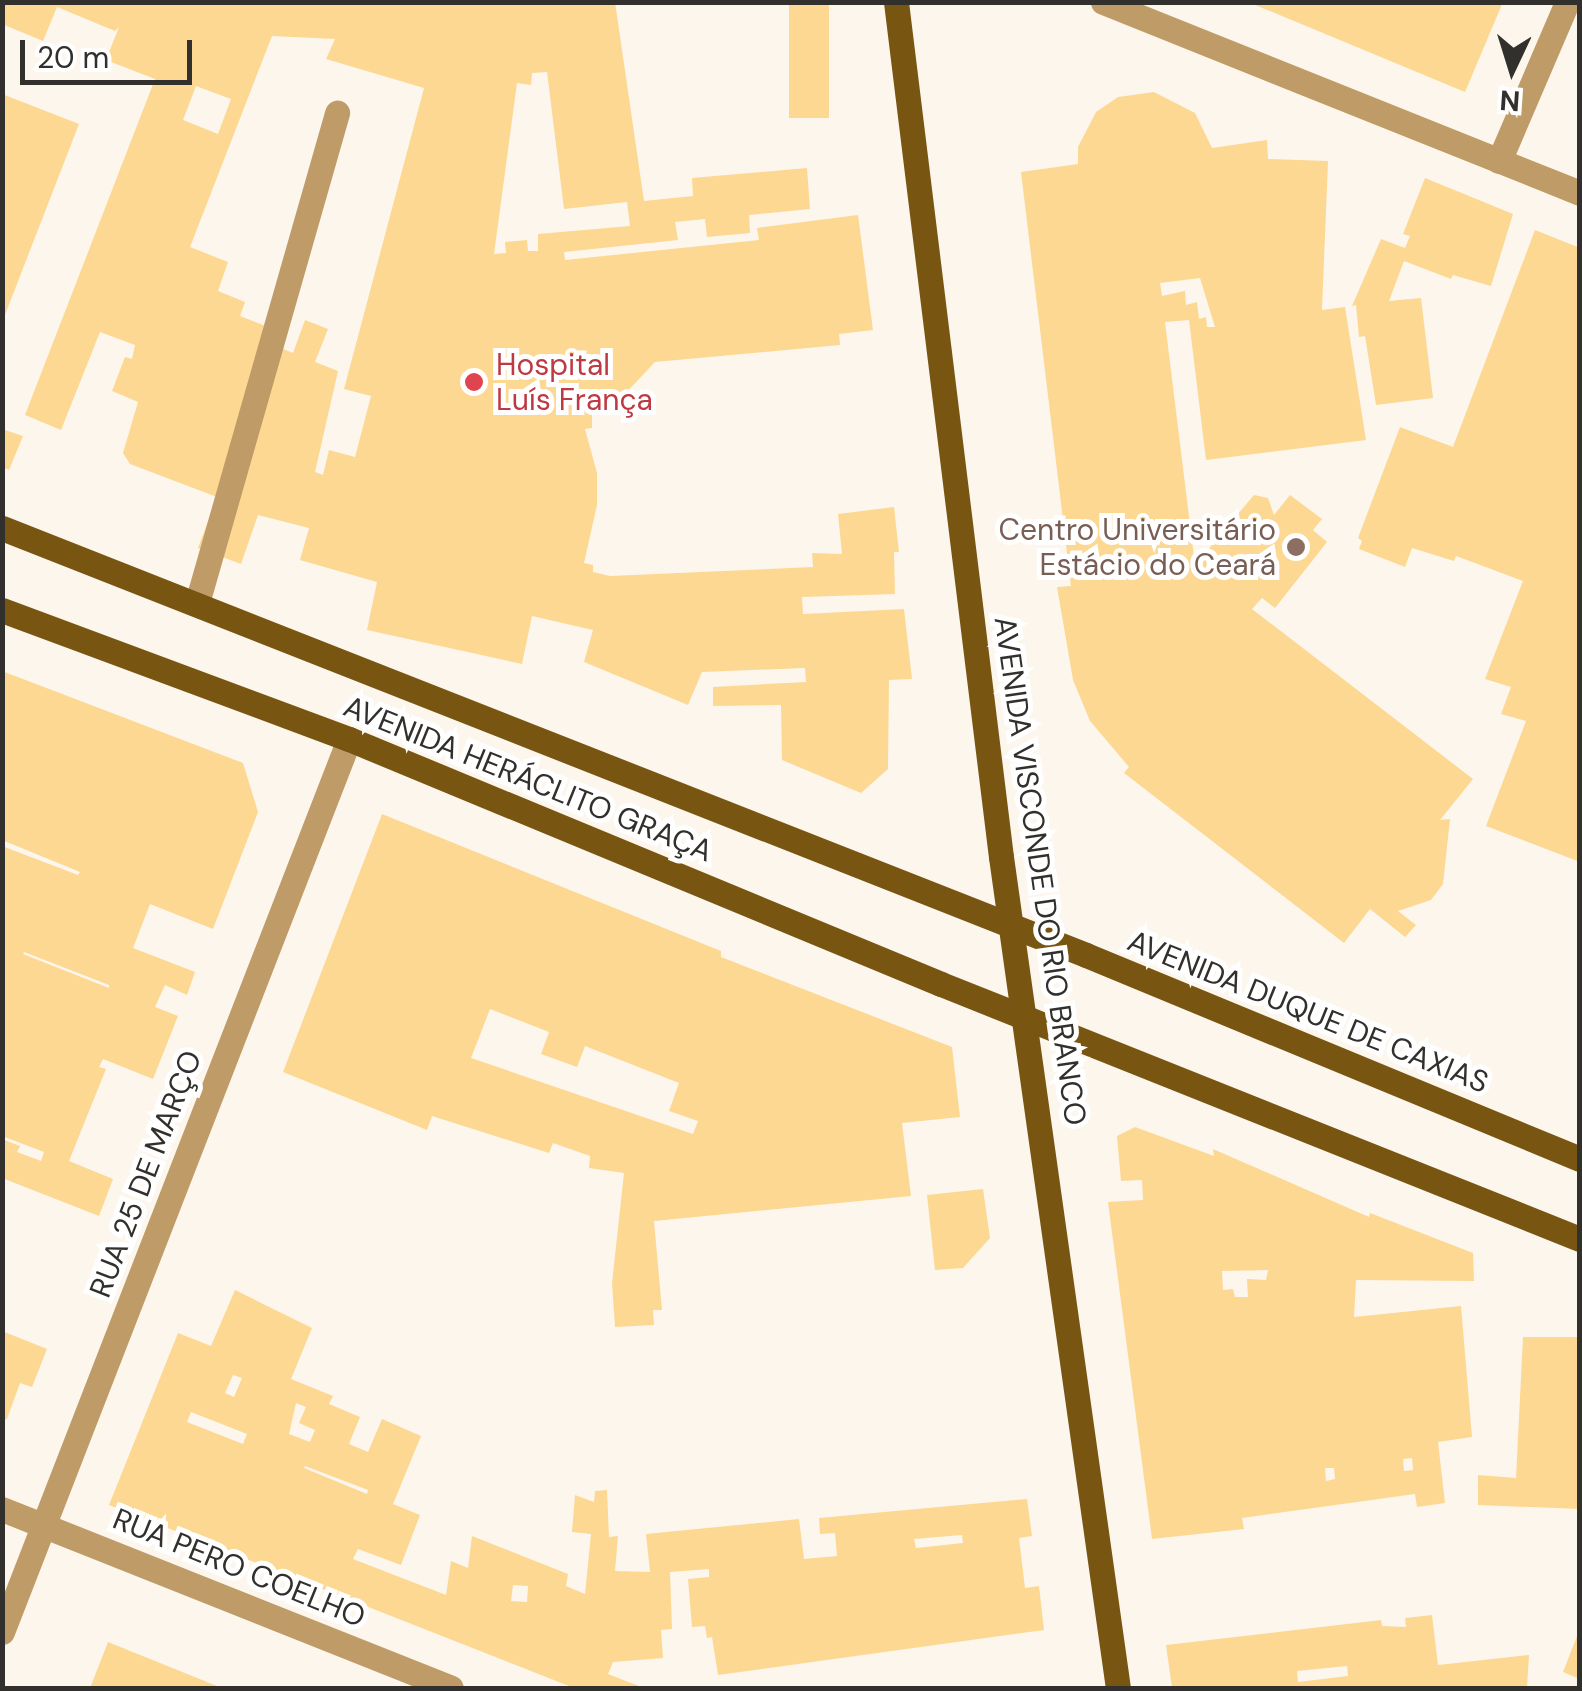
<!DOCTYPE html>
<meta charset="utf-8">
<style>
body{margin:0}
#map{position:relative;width:1582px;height:1691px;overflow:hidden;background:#fcf6ed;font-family:"DM Sans",sans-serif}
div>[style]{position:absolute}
.building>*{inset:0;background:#fdd893;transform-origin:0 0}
.minor>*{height:25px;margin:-12.5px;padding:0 12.5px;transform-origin:12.5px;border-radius:12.5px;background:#bf9c67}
.major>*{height:25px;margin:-12.5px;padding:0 12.5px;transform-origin:12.5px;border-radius:12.5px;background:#795512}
.dots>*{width:28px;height:28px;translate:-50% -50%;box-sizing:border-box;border:5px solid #fff;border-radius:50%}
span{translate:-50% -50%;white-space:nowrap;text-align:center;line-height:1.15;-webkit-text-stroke:10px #fff;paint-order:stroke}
.health-label{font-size:30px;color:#be3a42}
.left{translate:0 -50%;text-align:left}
.education-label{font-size:30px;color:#785e54}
.right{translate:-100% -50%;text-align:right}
.street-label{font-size:30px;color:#32302d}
.frame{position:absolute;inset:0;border:5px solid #32302d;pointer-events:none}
.north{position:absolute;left:1462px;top:20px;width:100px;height:100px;-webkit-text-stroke:8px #fff;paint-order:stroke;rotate:184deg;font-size:28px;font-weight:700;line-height:40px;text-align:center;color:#32302d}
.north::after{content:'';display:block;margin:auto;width:35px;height:45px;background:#32302d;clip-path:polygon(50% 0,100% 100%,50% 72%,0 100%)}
.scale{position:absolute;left:20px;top:40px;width:172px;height:45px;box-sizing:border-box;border:5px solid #32302d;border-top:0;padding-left:12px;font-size:30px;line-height:35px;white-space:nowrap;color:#32302d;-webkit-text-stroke:8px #fff;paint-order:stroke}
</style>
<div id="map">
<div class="building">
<div style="clip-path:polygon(evenodd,2px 2px,615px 2px,644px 201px,693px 196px,692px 178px,807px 168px,810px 209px,749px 215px,750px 233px,707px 237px,705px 219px,675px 222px,678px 240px,564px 252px,565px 260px,759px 240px,757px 228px,858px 215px,873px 330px,839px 334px,840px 345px,655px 362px,622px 397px,592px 398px,592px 428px,585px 429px,597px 473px,597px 505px,584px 563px,593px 565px,593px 572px,610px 576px,813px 567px,812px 553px,842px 554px,838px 514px,894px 507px,899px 552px,894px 552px,895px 594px,802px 597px,803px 614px,904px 609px,912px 679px,889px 680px,888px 769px,861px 793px,782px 760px,781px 705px,713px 706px,713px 687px,806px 682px,805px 668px,702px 672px,688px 705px,584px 662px,593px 630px,532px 616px,522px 664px,367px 630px,377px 582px,300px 560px,309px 528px,258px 515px,241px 564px,198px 548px,217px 497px,130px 464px,123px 453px,138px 402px,112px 391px,125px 357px,132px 359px,135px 345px,100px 332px,61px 430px,25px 415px,155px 79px,106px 60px,119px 27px,115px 31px,57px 7px,43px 41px,2px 24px,2px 2px,272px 36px,335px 39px,326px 59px,424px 88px,344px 389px,371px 396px,355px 457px,329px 450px,323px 475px,315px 472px,338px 371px,315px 362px,328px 329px,305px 320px,293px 353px,266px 342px,271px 328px,240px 316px,245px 302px,218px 291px,228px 262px,190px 247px,272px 36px,2px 2px,547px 72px,564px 209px,627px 202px,630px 226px,538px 234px,538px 251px,528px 251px,527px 240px,505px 242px,506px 253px,494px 254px,517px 83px,531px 85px,532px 73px,547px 72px,2px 2px,196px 86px,231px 99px,218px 134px,183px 120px,196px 86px)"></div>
<div style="left:789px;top:2px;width:40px;height:116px"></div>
<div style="clip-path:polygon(1248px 2px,1503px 2px,1465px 92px)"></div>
<div style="clip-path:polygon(evenodd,1154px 92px,1195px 113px,1212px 148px,1267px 140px,1268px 159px,1328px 161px,1322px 310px,1345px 307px,1366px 440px,1206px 460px,1189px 320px,1165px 322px,1195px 565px,1254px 495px,1268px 498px,1274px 515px,1290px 495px,1322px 519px,1313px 530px,1327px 542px,1275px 608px,1262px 598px,1252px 609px,1473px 779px,1440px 820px,1450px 819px,1443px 884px,1431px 900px,1398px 911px,1416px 925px,1405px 937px,1370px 909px,1344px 943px,1124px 773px,1129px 767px,1090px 721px,1073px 680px,1057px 587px,1071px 586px,1021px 172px,1078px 164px,1078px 147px,1096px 112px,1118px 97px,1154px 92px,1200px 278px,1215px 327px,1207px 327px,1206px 317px,1199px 319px,1197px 302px,1186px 305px,1185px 291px,1162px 296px,1160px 283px,1200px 278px)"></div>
<div style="clip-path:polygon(2px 94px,79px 124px,3px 320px,5px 183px)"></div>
<div style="clip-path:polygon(1425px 178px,1513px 214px,1491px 286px,1453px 275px,1451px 279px,1404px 261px,1389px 301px,1421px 298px,1433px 398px,1376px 405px,1365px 336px,1359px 337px,1356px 305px,1352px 306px,1381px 239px,1405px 248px,1410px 236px,1403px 234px)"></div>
<div style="clip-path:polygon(1535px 230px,1580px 248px,1580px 862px,1486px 826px,1526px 721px,1501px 714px,1511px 687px,1485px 679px,1523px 581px,1456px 556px,1454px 561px,1412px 548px,1405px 567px,1359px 549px,1362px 541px,1358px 538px,1400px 427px,1453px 447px)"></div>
<div style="clip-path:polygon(2px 429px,23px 436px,9px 470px,2px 467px)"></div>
<div style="clip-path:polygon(evenodd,2px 671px,243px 763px,258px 812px,213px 929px,150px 904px,133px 948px,195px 972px,187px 995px,165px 985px,155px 1007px,178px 1016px,153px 1079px,103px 1059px,99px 1067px,106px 1069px,69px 1161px,113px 1179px,99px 1216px,2px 1178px,2px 1139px,20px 1146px,17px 1152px,41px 1161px,44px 1152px,2px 1136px,2px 846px,78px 875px,80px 872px,2px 840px,2px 671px,24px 952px,109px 985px,109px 988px,23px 954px,24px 952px)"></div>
<div style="clip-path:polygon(evenodd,382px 814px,721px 951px,721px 957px,952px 1047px,960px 1117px,902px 1123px,911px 1196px,654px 1221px,662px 1310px,653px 1310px,654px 1325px,615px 1327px,612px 1283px,624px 1173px,589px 1168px,590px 1156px,553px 1143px,549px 1153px,432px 1116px,427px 1130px,283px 1072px,382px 814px,490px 1009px,549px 1032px,541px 1054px,577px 1067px,585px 1046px,679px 1083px,669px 1111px,698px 1121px,693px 1134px,471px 1058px,490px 1009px)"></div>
<div style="clip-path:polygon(evenodd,1135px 1127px,1214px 1156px,1213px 1149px,1369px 1217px,1370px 1213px,1473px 1253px,1474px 1281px,1356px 1280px,1354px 1317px,1461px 1306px,1472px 1437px,1438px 1442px,1445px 1503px,1417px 1507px,1415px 1494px,1242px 1518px,1244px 1529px,1152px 1539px,1108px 1202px,1143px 1200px,1142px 1180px,1121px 1181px,1117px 1136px,1135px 1127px,1268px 1270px,1266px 1280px,1247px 1279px,1248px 1297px,1235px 1297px,1233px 1289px,1223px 1290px,1222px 1271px,1268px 1270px,1135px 1127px,1412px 1458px,1413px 1470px,1404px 1471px,1403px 1459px,1412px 1458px,1135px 1127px,1325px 1468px,1334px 1468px,1335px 1479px,1326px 1481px,1325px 1468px)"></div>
<div style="clip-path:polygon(983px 1189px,990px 1238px,963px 1268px,935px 1270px,927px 1195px)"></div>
<div style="clip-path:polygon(evenodd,235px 1290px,312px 1328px,291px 1379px,333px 1396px,329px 1404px,360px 1417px,349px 1444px,368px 1452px,382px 1419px,421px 1436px,393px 1504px,420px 1515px,401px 1565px,358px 1549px,353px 1559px,446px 1595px,451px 1561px,468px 1568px,472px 1536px,568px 1574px,566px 1586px,585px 1594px,591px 1534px,572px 1532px,575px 1495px,594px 1502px,595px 1491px,607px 1490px,609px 1537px,618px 1536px,615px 1571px,650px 1572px,646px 1534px,799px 1519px,804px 1559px,837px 1556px,835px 1533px,820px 1534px,819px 1518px,1027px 1499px,1032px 1536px,1019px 1538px,1025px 1588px,1039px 1586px,1044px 1630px,718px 1675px,712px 1637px,707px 1638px,705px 1626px,692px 1627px,688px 1579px,709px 1577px,709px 1569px,670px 1572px,672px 1629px,661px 1630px,663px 1658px,613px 1662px,608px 1674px,644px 1688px,574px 1688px,109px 1505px,178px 1333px,211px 1346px,235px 1290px,233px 1375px,242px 1378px,234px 1397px,225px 1393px,233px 1375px,235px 1290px,296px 1403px,306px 1407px,299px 1423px,315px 1430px,310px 1442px,289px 1434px,296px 1403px,235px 1290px,191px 1412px,247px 1434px,243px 1444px,187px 1422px,191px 1412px,235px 1290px,305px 1466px,368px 1490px,367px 1494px,304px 1468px,305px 1466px,235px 1290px,962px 1535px,963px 1543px,916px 1548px,914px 1539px,962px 1535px,235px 1290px,513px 1585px,528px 1586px,527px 1602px,511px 1601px,513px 1585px)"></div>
<div style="clip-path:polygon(2px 1331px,47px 1349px,32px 1387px,20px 1383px,7px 1419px,2px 1421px)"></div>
<div style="clip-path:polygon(1523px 1337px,1580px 1337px,1580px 1509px,1478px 1505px,1478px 1475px,1516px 1478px)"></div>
<div style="clip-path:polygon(evenodd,1432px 1615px,1438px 1665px,1529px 1655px,1527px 1688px,1172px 1688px,1166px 1645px,1381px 1620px,1382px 1626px,1406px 1627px,1405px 1618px,1432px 1615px,1347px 1666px,1348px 1676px,1298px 1682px,1297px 1671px,1347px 1666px)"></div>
<div style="clip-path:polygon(1579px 1631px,1580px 1631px,1580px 1679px,1563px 1672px)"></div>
<div style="clip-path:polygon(108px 1642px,222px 1688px,90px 1688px)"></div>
</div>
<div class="minor">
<div style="left:1103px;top:2px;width:514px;rotate:21.82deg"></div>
<div style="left:1499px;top:161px;width:173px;rotate:-66.8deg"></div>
<div style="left:197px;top:603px;width:510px;rotate:-74.05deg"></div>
<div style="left:2px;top:1509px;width:483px;rotate:21.7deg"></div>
<div style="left:2px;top:1632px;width:958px;rotate:-68.76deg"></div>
</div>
<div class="major">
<div style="left:896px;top:2px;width:861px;rotate:83deg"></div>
<div style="left:1001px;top:857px;width:839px;rotate:81.99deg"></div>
<div style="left:2px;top:528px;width:1165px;rotate:21.5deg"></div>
<div style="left:1086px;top:955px;width:534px;rotate:22.44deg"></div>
<div style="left:2px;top:610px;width:370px;rotate:20.4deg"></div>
<div style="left:349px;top:739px;width:641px;rotate:22.48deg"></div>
<div style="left:941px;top:984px;width:688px;rotate:21.76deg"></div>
</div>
<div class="dots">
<div style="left:474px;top:382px;background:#e0444e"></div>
<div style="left:1296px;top:547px;background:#8d6e63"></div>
</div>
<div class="health-label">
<span class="left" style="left:496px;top:382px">Hospital<br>Luís França</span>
</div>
<div class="education-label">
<span class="right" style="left:1276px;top:547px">Centro Universitário<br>Estácio do Ceará</span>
</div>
<div class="street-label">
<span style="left:528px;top:779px;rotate:22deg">AVENIDA HERÁCLITO GRAÇA</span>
<span style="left:1040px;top:871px;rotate:82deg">AVENIDA VISCONDE DO RIO BRANCO</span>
<span style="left:1308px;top:1012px;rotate:22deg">AVENIDA DUQUE DE CAXIAS</span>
<span style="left:146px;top:1174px;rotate:-69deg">RUA 25 DE MARÇO</span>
<span style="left:239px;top:1568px;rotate:22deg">RUA PERO COELHO</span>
</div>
<div class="frame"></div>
<div class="north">N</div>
<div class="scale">20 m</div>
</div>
